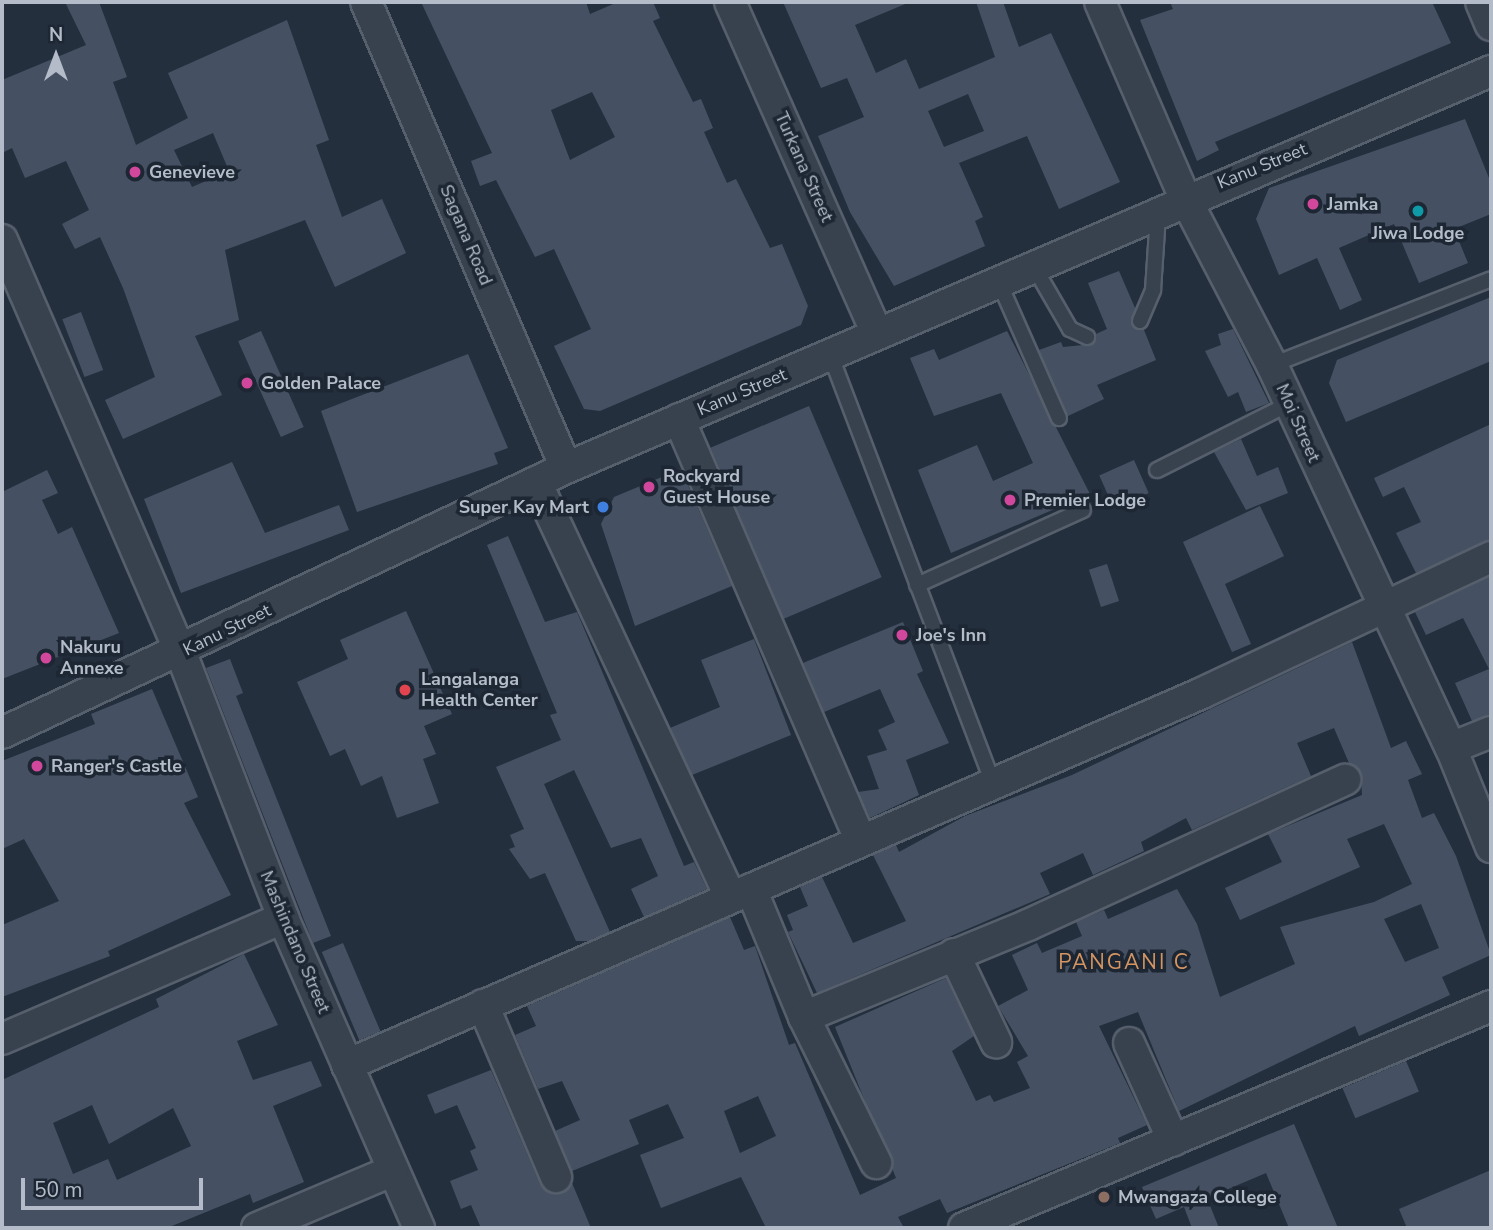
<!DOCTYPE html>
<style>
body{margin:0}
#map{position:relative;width:1493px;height:1230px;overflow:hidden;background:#242f3e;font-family:"Nunito Sans",sans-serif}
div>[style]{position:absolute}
.building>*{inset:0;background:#455162;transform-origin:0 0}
.roads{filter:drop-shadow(2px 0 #565f6c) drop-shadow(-2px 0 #565f6c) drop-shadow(0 2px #565f6c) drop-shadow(0 -2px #565f6c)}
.lane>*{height:14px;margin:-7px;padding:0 7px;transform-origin:7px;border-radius:7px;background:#38414e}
.street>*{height:30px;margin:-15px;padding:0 15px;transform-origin:15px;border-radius:15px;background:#38414e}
.dots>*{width:19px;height:19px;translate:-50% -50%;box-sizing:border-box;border:4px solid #1d2633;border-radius:50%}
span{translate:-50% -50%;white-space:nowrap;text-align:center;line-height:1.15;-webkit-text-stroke:7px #1d2633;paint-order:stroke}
.street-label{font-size:18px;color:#b4bcc9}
.poi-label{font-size:18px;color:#b4bcc9;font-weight:700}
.left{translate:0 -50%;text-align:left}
.right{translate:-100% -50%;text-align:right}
.quarter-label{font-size:21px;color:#d59563;letter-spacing:2px}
.frame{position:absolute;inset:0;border:4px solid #b4bcc9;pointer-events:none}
.north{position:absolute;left:21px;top:21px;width:70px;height:70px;-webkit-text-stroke:5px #1d2633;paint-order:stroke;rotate:0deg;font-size:19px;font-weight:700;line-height:28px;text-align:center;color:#b4bcc9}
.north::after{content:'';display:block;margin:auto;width:24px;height:32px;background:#b4bcc9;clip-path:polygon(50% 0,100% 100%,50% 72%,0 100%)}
.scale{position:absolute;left:21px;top:1178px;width:182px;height:32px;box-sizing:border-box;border:4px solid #b4bcc9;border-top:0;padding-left:9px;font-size:21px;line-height:24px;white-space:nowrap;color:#b4bcc9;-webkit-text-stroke:5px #1d2633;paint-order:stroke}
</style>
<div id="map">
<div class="building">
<div style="clip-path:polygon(evenodd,65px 2px,99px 2px,127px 77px,113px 82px,136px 145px,188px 118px,168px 73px,287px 20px,329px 140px,316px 145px,342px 217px,382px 199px,406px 253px,335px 287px,305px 220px,225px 250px,239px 320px,195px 336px,222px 395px,123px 439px,105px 400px,155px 377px,123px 288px,100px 237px,75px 249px,62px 224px,89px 210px,66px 161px,25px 178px,12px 148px,2px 153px,2px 80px,86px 45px,65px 2px,213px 133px,229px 171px,192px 187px,174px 150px,213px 133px)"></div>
<div style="clip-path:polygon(evenodd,421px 2px,586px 2px,590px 14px,618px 2px,653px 2px,660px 18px,653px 21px,693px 102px,701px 99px,713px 128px,704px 132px,727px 183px,736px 179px,770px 248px,782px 244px,808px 306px,801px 325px,600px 411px,584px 409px,554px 346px,591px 329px,554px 249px,535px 257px,496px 180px,480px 186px,471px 161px,492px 153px,421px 2px,592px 92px,615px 137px,570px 160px,551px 110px,592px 92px)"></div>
<div style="clip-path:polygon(evenodd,783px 2px,910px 2px,855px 25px,876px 73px,906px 59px,919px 89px,995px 57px,976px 2px,1003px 2px,1019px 47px,1051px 33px,1120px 182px,1059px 209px,1027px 136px,959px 163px,983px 217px,975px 221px,985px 246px,894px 286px,850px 212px,818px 136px,864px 117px,847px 78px,821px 88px,783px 2px,968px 94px,984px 131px,944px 147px,928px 111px,968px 94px)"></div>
<div style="clip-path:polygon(1170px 2px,1432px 2px,1451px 43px,1215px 142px,1219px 150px,1197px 161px,1140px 20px,1173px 9px)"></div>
<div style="clip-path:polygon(1465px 119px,1491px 183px,1491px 214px,1454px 229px,1468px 263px,1419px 283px,1394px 224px,1339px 248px,1362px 300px,1340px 310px,1317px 258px,1279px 275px,1256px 219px,1269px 188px)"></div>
<div style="clip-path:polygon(1119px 271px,1135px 308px,1132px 326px,1144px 330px,1156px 360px,1097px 385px,1104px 399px,1068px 416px,1039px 350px,1061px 342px,1063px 347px,1093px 344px,1096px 334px,1107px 329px,1088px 283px)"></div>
<div style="clip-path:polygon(1491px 297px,1491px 361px,1346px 422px,1329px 383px,1337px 360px)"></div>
<div style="left:81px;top:312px;width:62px;height:20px;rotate:69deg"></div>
<div style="clip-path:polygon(1233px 329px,1269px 403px,1246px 412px,1238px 392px,1228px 397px,1205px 351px,1221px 345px,1218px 334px)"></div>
<div style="left:261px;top:331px;width:105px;height:25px;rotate:66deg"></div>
<div style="clip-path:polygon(1007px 331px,1090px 494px,951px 553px,918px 470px,977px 445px,993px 481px,1033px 463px,1001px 393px,934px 416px,910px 358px,934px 349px,939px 360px)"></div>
<div style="clip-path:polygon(468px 354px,508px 448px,494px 453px,498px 464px,357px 512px,321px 411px)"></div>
<div style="left:809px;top:406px;width:186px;height:107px;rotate:67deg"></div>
<div style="clip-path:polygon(1491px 424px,1491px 540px,1416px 573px,1396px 533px,1421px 522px,1404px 487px,1383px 497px,1374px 478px)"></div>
<div style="clip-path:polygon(1241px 439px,1257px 476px,1278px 467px,1288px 493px,1246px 510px,1214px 452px)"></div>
<div style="left:1134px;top:460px;width:36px;height:38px;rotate:66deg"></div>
<div style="clip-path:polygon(232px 462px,265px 533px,339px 505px,349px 530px,181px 593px,144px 499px)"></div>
<div style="clip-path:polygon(681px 469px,732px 586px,635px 626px,601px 524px,614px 497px)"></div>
<div style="clip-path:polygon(47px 470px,58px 493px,42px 500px,58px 534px,72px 527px,119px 633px,2px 679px,2px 492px)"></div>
<div style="clip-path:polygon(1260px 506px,1284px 556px,1225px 584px,1251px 644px,1232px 652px,1183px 542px)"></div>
<div style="clip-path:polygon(508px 536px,545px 622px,577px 612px,684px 866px,694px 862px,707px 889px,644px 917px,631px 889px,658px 876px,641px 838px,611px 848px,574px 770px,544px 784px,610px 932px,588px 941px,576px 941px,545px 873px,530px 879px,509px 849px,515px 847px,510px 835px,524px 829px,496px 767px,561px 740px,550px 715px,557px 713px,487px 545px)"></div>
<div style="left:1107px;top:564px;width:39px;height:19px;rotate:72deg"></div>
<div style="clip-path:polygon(1491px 576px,1491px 715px,1472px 721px,1455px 683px,1489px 669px,1463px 618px,1426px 635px,1415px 612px)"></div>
<div style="clip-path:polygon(406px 611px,452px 714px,424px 726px,436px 754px,423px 759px,439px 803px,397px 818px,382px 776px,361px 786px,345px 749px,330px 756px,297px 682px,348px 659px,340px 640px)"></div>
<div style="clip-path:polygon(903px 622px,923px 671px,917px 674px,949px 743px,906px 760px,919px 795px,870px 818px,858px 792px,879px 789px,867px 756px,887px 750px,878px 730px,895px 722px,880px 689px,824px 712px,803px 663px)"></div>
<div style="clip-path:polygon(754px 639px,791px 735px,692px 775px,670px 728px,720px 707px,701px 660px)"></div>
<div style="clip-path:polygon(evenodd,1352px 642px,1391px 748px,1406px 741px,1422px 774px,1408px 780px,1422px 818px,1434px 813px,1456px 856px,1491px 955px,1442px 977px,1450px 995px,1359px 1036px,1355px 1026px,1179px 1111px,1138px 1012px,1099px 1026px,1147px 1125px,1118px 1138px,1120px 1143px,947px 1213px,940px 1199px,898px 1217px,904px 1228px,766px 1228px,741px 1177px,661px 1208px,640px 1155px,684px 1138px,668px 1104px,629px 1120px,639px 1144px,572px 1171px,555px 1131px,580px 1120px,562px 1081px,538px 1089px,515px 1035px,536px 1026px,527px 1006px,730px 917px,744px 950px,755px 946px,789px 1045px,795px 1043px,860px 1195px,896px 1178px,835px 1027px,946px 978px,974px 1036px,952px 1051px,976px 1101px,990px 1095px,994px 1102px,1030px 1088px,1017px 1062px,1028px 1056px,998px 1006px,1028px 990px,1012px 955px,1037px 943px,1042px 953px,1082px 936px,1076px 922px,1104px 910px,1108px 919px,1177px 889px,1197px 924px,1220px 997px,1295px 964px,1280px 927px,1374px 902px,1412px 884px,1384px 824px,1347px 839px,1360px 867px,1240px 920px,1225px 888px,1282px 862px,1268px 834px,1362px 795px,1361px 773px,1349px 763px,1334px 728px,1297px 743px,1311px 776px,1192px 830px,1186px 818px,1141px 842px,1144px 851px,1093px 875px,1083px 853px,1040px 873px,1050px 894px,817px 993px,788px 932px,793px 930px,787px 915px,808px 906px,800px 887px,822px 877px,853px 943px,906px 921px,873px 855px,896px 845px,899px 852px,965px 816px,1072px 775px,1352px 642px,1421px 904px,1439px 948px,1405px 962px,1384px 919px,1421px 904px,1352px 642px,758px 1096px,776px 1136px,740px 1153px,724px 1111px,758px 1096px)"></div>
<div style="clip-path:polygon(230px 659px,243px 693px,236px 696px,331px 936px,313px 943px,206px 668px)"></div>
<div style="clip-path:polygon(152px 689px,198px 797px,184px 803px,231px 895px,108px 951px,110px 956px,2px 997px,2px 925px,59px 901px,24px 839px,2px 849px,2px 761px,95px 724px,91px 714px)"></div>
<div style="left:343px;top:943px;width:96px;height:23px;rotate:67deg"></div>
<div style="clip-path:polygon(evenodd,244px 954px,278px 1025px,237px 1041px,253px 1080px,311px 1061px,322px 1086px,273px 1106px,304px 1182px,253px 1203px,250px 1194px,167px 1228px,2px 1228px,2px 1080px,159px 1007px,156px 999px,244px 954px,92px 1105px,109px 1144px,173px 1108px,191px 1146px,117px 1180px,108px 1159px,73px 1174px,53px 1123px,92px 1105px)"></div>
<div style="left:1406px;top:1061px;width:33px;height:69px;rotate:67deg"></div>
<div style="clip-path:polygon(491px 1070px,540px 1184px,555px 1194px,572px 1183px,591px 1228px,481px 1228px,471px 1205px,461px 1209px,450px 1181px,478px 1170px,470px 1151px,476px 1148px,457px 1105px,435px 1114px,427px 1095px)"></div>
<div style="clip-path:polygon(1294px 1124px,1338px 1228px,1289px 1228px,1266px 1173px,1207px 1198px,1219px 1228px,1192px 1228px,1184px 1207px,1156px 1219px,1142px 1187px)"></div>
<div style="clip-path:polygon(1491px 1170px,1491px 1228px,1407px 1228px,1399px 1209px)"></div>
</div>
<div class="roads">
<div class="lane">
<div style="left:1033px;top:265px;width:74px;rotate:60deg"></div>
<div style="left:1070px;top:329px;width:19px;rotate:25deg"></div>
<div style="left:998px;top:280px;width:151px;rotate:66.2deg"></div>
<div style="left:1140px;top:321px;width:34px;rotate:-67deg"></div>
<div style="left:1153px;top:290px;width:76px;rotate:-86.2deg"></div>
<div style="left:830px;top:354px;width:457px;rotate:69.2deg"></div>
<div style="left:1272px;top:365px;width:235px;rotate:-21.4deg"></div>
<div style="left:1157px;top:470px;width:148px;rotate:-26.6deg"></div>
<div style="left:917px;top:585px;width:182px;rotate:-24.3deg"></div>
</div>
<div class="street">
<div style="left:366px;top:2px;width:507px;rotate:66.77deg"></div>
<div style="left:730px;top:2px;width:362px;rotate:66.1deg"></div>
<div style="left:1100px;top:2px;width:214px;rotate:66.6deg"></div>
<div style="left:1185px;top:198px;width:188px;rotate:62.5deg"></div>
<div style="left:1272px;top:365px;width:423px;rotate:65deg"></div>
<div style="left:1451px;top:748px;width:107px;rotate:68deg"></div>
<div style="left:1481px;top:2px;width:25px;rotate:67deg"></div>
<div style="left:2px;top:240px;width:450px;rotate:66.6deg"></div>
<div style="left:181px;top:653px;width:284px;rotate:68.9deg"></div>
<div style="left:283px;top:918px;width:339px;rotate:66.3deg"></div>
<div style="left:679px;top:419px;width:458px;rotate:66.7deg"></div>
<div style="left:536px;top:482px;width:458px;rotate:64.9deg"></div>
<div style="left:2px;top:733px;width:623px;rotate:-25.17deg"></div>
<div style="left:566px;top:468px;width:1007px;rotate:-23.23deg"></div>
<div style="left:1451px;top:748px;width:43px;rotate:-21.8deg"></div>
<div style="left:751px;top:889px;width:139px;rotate:67.5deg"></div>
<div style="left:804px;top:1017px;width:163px;rotate:63.7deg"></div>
<div style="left:954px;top:954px;width:98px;rotate:64.5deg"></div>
<div style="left:483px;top:1005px;width:187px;rotate:67deg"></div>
<div style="left:804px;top:1017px;width:242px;rotate:-22.3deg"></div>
<div style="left:1028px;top:925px;width:349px;rotate:-24.6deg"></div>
<div style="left:2px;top:1039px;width:306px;rotate:-23.3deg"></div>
<div style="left:1129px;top:1043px;width:107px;rotate:65.6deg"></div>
<div style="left:347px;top:1065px;width:932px;rotate:-23.51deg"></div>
<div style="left:1202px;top:693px;width:319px;rotate:-25.2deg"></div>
<div style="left:257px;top:1228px;width:147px;rotate:-22.9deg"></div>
<div style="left:964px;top:1228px;width:572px;rotate:-22.84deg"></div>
</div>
</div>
<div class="dots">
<div style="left:135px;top:172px;background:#d1479c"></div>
<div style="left:1313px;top:204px;background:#d1479c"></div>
<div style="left:1418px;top:211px;background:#0f9aa8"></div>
<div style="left:247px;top:383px;background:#d1479c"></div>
<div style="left:649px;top:487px;background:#d1479c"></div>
<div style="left:1010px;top:500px;background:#d1479c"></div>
<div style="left:603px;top:507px;background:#3f7fe0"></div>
<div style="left:902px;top:635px;background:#d1479c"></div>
<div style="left:46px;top:658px;background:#d1479c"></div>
<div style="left:405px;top:690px;background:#e0444e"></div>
<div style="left:37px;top:766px;background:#d1479c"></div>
<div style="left:1104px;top:1197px;background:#8d6e63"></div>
</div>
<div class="street-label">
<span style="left:1262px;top:166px;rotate:-22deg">Kanu Street</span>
<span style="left:804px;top:167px;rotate:66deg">Turkana Street</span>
<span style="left:466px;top:235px;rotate:67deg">Sagana Road</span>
<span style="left:742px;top:392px;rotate:-23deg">Kanu Street</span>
<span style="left:1298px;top:423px;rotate:66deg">Moi Street</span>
<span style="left:227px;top:630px;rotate:-26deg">Kanu Street</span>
<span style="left:295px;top:942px;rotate:67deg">Mashindano Street</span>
</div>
<div class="poi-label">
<span class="left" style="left:149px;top:172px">Genevieve</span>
<span class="left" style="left:1327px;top:204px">Jamka</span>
<span style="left:1418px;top:233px">Jiwa Lodge</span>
<span class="left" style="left:261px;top:383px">Golden Palace</span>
<span class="left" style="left:663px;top:487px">Rockyard<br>Guest House</span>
<span class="left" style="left:1024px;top:500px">Premier Lodge</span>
<span class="right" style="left:589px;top:507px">Super Kay Mart</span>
<span class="left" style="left:916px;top:635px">Joe's Inn</span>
<span class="left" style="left:60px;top:658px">Nakuru<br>Annexe</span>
<span class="left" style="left:421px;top:690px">Langalanga<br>Health Center</span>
<span class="left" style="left:51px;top:766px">Ranger's Castle</span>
<span class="left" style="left:1118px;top:1197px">Mwangaza College</span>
</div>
<div class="quarter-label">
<span style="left:1124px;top:962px">PANGANI C</span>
</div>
<div class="frame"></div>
<div class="north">N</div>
<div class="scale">50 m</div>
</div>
